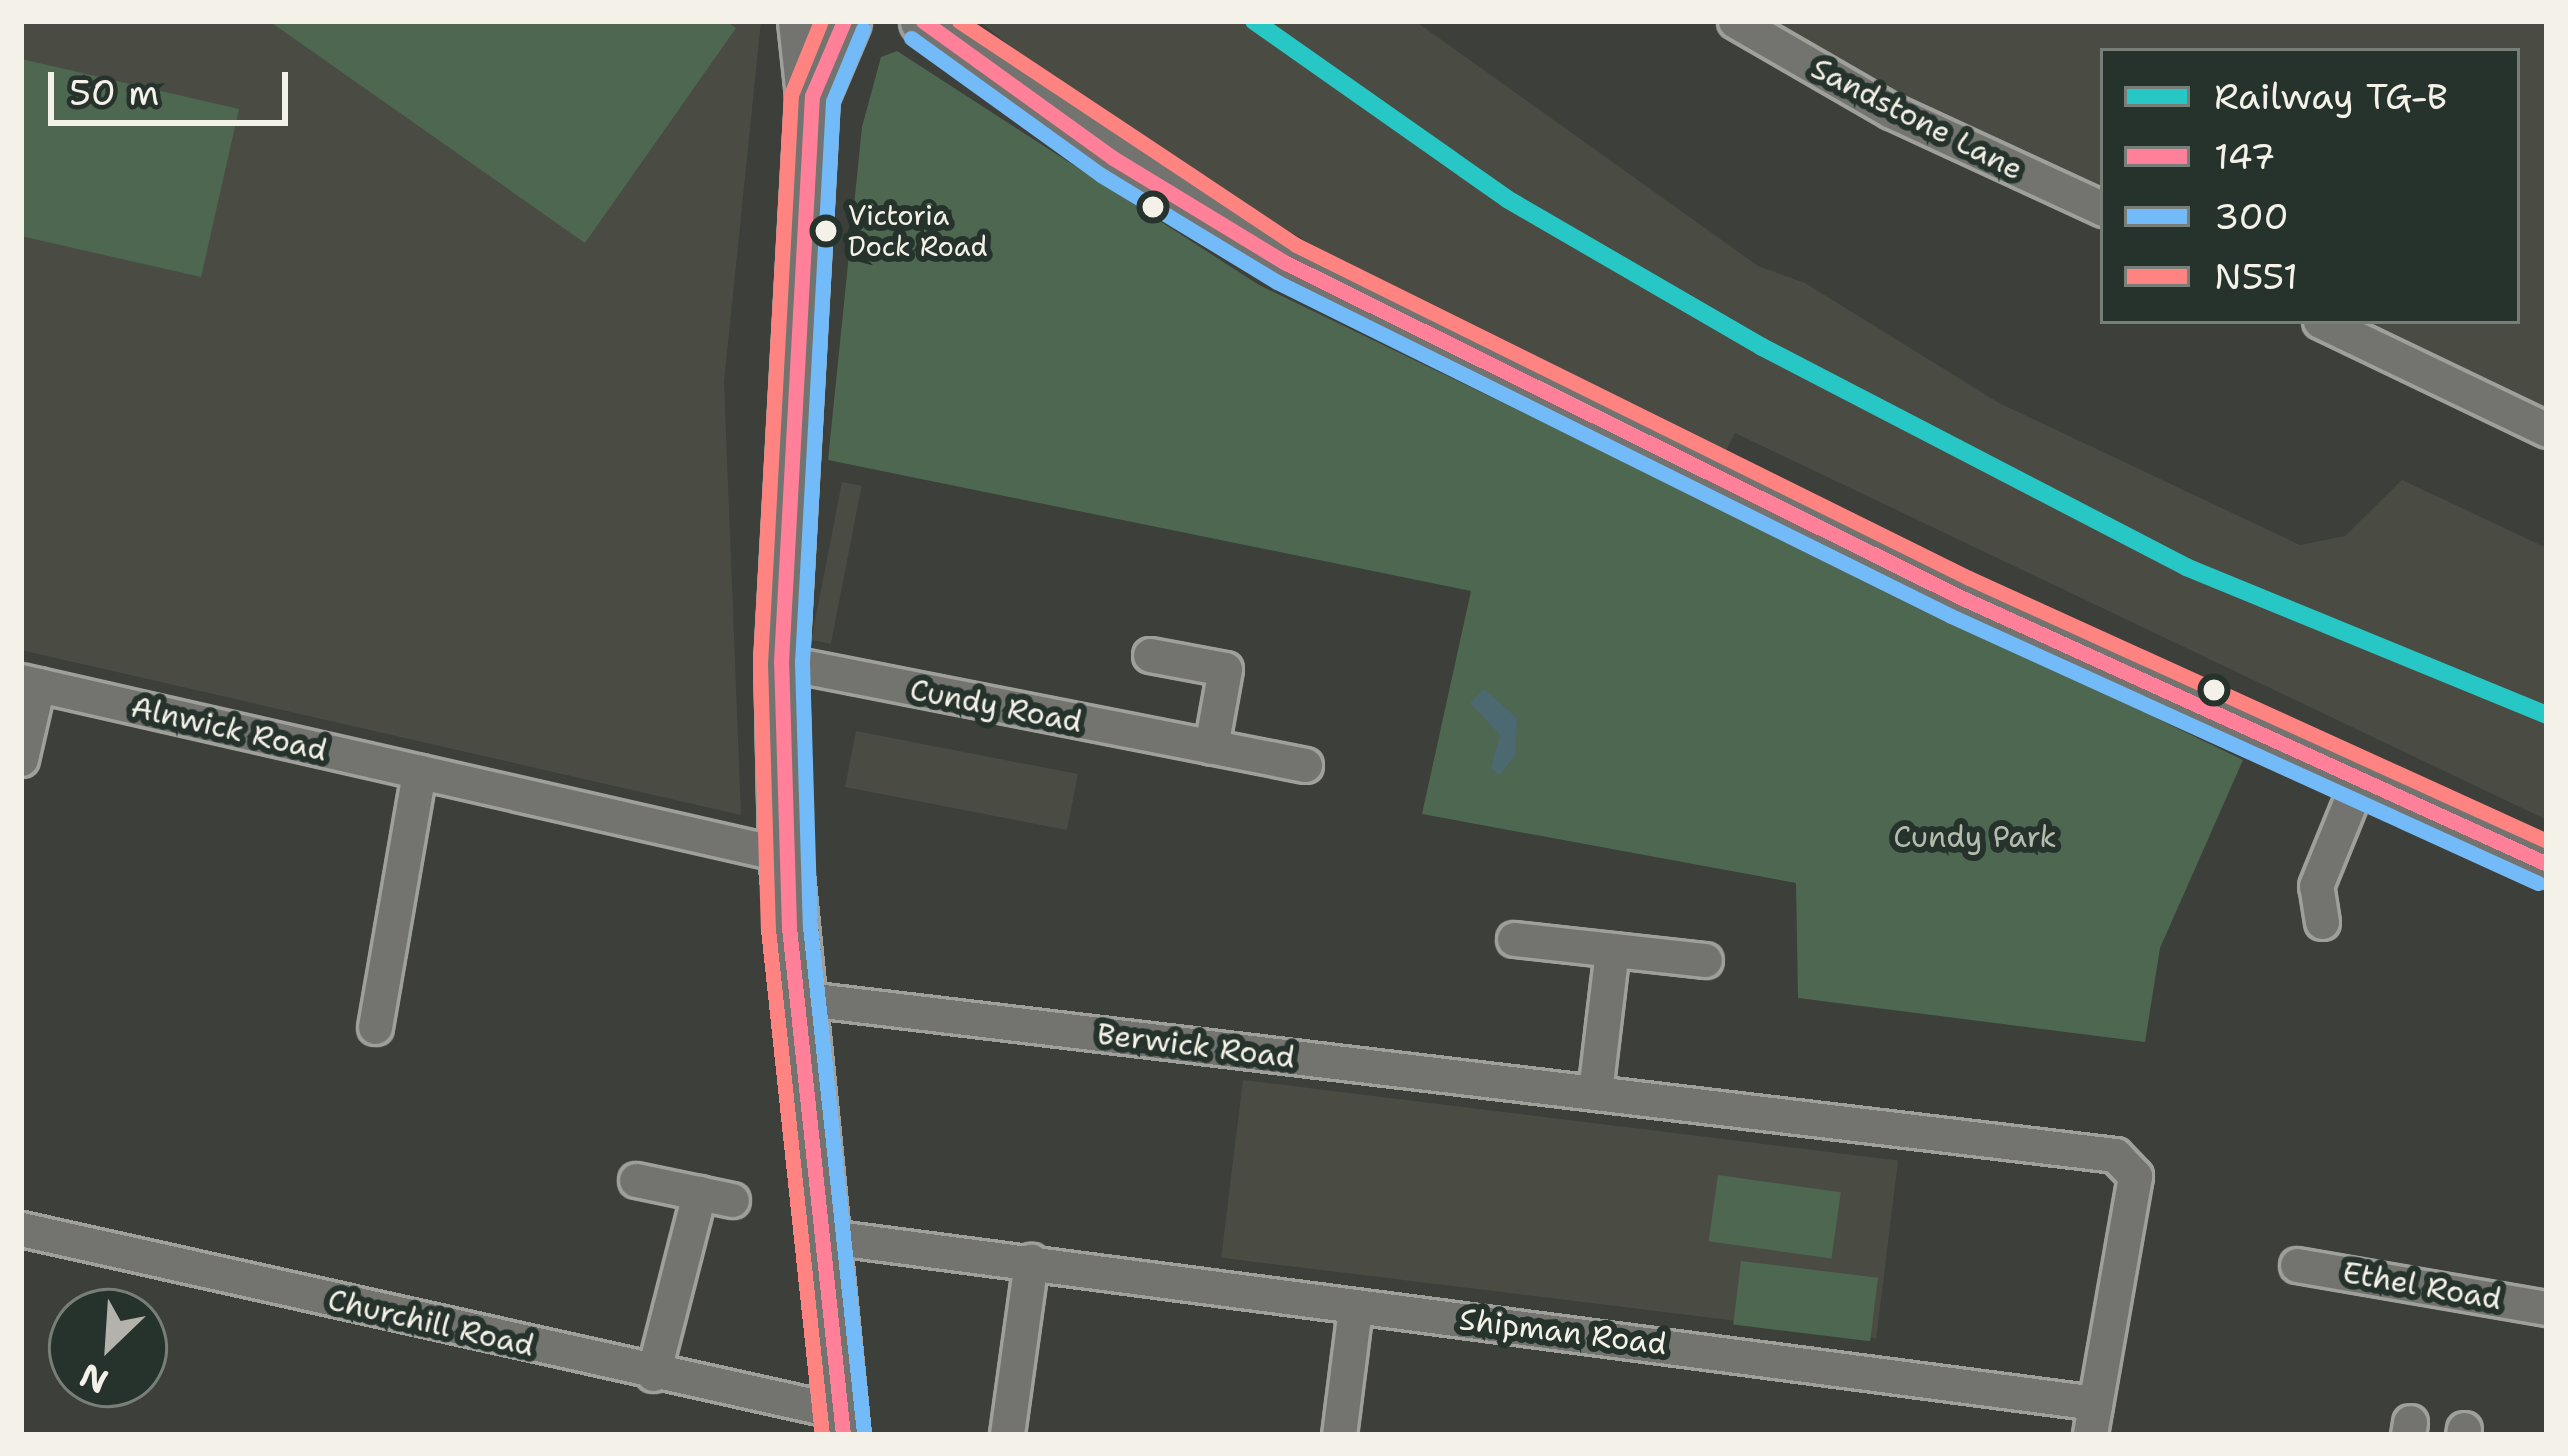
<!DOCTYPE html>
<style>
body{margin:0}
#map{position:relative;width:2568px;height:1456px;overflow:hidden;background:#3c3f3a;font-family:"Shantell Sans",sans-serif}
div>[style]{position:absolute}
.built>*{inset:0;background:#4a4c44;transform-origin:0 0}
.green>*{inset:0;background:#4e6751;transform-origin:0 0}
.water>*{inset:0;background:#4c6870}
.roads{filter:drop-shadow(3px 0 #9fa09c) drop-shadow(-3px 0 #9fa09c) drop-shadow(0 3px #9fa09c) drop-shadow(0 -3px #9fa09c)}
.street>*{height:33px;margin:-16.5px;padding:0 16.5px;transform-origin:16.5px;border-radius:16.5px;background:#737470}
.secondary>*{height:45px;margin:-22.5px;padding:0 22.5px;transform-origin:22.5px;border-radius:22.5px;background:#737470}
.primary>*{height:51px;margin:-25.5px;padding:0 25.5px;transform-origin:25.5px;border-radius:25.5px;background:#737470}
.bus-1>*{height:15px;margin:-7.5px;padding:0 7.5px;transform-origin:7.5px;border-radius:7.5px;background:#ff8098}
.bus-2>*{height:15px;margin:-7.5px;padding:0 7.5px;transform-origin:7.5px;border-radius:7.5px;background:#73baf8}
.bus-3>*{height:15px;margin:-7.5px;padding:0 7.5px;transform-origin:7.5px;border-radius:7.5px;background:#ff8380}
.rail-1>*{height:18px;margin:-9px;padding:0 9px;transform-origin:9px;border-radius:9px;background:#26c7c5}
.dots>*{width:33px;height:33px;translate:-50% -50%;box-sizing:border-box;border:6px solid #26332d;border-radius:50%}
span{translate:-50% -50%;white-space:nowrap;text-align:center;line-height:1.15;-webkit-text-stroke:12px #26332d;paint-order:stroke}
.bus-label{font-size:27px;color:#f4f1e8}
.left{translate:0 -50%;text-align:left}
.street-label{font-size:30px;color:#f4f1e8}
.park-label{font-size:30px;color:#b3bcad}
.frame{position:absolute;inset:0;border:24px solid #f4f1e8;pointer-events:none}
.legend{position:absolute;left:2100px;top:48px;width:420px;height:276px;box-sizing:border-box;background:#26332d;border:3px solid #787f78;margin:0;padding:15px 21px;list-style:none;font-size:36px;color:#f4f1e8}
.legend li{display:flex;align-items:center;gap:24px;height:60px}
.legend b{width:60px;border:3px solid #787f78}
.north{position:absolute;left:48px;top:1288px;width:120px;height:120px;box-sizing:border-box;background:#26332d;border:3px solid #787f78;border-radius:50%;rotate:205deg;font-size:33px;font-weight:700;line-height:48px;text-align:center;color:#f4f1e8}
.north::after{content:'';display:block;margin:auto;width:42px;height:54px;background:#b4b3ab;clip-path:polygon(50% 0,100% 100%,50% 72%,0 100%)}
.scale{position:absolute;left:48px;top:72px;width:240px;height:54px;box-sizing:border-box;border:6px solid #f4f1e8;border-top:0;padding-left:15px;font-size:36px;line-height:42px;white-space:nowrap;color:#f4f1e8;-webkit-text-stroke:9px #26332d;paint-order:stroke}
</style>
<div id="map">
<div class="built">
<div style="clip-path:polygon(21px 21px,761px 21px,724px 382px,741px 815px,21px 650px)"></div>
<div style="clip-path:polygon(979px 21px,1415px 21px,1758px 266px,1805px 283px,1999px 403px,2300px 545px,2345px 536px,2402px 480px,2547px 548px,2547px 820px,1735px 433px,1725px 452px,1382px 285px,1117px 132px)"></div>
<div style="clip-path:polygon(1751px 21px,2547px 21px,2547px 415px,2357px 321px,2517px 321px,2517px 51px,2103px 51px,2103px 196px)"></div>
<div style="left:842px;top:482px;width:20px;height:161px;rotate:11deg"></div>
<div style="left:856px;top:731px;width:226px;height:57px;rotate:11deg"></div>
<div style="left:1243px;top:1080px;width:660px;height:179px;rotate:7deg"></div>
</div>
<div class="green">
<div style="clip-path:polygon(269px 21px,726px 21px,736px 28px,585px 243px)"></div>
<div style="clip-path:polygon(897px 51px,1259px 285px,2243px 760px,2160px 948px,2145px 1042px,1798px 998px,1796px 883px,1422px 814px,1471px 591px,828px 460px,862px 127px,881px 57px)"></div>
<div style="clip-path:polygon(21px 59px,239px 109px,201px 277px,21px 236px)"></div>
<div style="left:1718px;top:1175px;width:124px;height:67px;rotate:8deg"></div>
<div style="left:1741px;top:1261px;width:138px;height:64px;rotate:7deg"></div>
</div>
<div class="water">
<div style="clip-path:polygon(1484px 689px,1517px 718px,1515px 756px,1500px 775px,1491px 768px,1500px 735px,1470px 703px)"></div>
</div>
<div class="roads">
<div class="street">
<div style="left:1735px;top:21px;width:180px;rotate:30deg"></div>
<div style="left:1891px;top:111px;width:234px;rotate:24.8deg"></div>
<div style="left:2320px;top:321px;width:252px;rotate:25.6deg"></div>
<div style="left:1150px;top:655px;width:76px;rotate:10.6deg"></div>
<div style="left:1225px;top:669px;width:79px;rotate:100.2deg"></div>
<div style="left:781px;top:662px;width:534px;rotate:11.12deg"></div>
<div style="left:21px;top:681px;width:784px;rotate:12.83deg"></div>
<div style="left:21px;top:759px;width:76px;rotate:-77.1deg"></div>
<div style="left:2322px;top:922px;width:36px;rotate:-99deg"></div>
<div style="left:2316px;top:886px;width:114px;rotate:-67.9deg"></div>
<div style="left:1514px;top:939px;width:192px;rotate:6.3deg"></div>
<div style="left:798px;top:998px;width:1326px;rotate:6.8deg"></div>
<div style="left:2115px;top:1155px;width:29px;rotate:46deg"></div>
<div style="left:2135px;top:1176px;width:263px;rotate:99.9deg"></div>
<div style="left:375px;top:1027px;width:259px;rotate:-80.2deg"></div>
<div style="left:1595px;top:1092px;width:143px;rotate:-83.2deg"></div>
<div style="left:636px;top:1180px;width:98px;rotate:11.8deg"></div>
<div style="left:21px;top:1229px;width:841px;rotate:12.57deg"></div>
<div style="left:829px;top:1237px;width:1277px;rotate:7.47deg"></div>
<div style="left:2297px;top:1265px;width:254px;rotate:9.8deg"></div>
<div style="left:653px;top:1374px;width:187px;rotate:-75.7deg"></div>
<div style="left:1007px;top:1434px;width:175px;rotate:-82.1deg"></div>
<div style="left:1339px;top:1435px;width:128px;rotate:-82.8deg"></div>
<div style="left:2408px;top:1435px;width:13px;rotate:-81deg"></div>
<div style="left:2463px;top:1435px;width:6px;rotate:-81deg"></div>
</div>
<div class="secondary">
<div style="left:923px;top:21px;width:234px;rotate:35.8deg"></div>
<div style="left:1113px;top:158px;width:202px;rotate:31.3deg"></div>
<div style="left:1286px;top:263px;width:752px;rotate:26.36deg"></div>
<div style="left:1960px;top:597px;width:645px;rotate:24.46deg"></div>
</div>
<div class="primary">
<div style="left:804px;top:21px;width:75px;rotate:83.9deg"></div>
<div style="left:812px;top:96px;width:567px;rotate:93.13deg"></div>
<div style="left:781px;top:662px;width:193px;rotate:88.8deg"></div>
<div style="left:785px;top:855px;width:583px;rotate:84.29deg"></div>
<div style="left:812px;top:96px;width:82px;rotate:-66.9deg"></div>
</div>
</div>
<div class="bus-1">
<div style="left:923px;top:21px;width:234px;rotate:35.8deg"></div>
<div style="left:1113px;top:158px;width:202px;rotate:31.3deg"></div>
<div style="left:1286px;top:263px;width:752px;rotate:26.36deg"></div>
<div style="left:1960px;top:597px;width:645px;rotate:24.46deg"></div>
<div style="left:843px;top:1435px;width:511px;rotate:-96.07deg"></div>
<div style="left:789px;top:927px;width:265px;rotate:-91.7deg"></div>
<div style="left:781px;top:662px;width:567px;rotate:-86.87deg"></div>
<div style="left:812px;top:96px;width:82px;rotate:-66.9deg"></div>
</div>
<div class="bus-2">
<div style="left:863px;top:29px;width:78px;rotate:112.6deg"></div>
<div style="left:833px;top:101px;width:562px;rotate:93.16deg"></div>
<div style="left:802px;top:662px;width:264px;rotate:88.3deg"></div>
<div style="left:810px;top:926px;width:510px;rotate:83.92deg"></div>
<div style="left:911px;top:38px;width:234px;rotate:35.8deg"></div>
<div style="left:1101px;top:175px;width:206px;rotate:31.3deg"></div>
<div style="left:1277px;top:282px;width:752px;rotate:26.36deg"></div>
<div style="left:1951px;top:616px;width:645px;rotate:24.46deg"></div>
</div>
<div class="bus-3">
<div style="left:821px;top:21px;width:80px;rotate:112.1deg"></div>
<div style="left:791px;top:95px;width:569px;rotate:93.12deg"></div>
<div style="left:760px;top:663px;width:266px;rotate:88.3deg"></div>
<div style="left:768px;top:929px;width:509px;rotate:83.91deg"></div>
<div style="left:959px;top:21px;width:405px;rotate:33.6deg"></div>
<div style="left:1296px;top:245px;width:751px;rotate:26.33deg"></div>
<div style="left:1969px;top:578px;width:635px;rotate:24.47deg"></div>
</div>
<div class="rail-1">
<div style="left:1254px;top:21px;width:309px;rotate:35.1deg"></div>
<div style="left:1507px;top:199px;width:295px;rotate:30.1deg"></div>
<div style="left:1762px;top:347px;width:478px;rotate:27.4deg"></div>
<div style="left:2186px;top:567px;width:390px;rotate:22.3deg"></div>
</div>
<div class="dots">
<div style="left:1153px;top:207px;background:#f4f1e8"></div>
<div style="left:826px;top:231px;background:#f4f1e8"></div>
<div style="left:2214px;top:690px;background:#f4f1e8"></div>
</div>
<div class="bus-label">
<span class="left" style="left:848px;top:231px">Victoria<br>Dock Road</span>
</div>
<div class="street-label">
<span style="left:1917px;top:119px;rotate:27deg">Sandstone Lane</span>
<span style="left:996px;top:706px;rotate:11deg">Cundy Road</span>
<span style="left:229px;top:729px;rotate:13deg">Alnwick Road</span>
<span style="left:1196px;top:1046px;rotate:7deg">Berwick Road</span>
<span style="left:2422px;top:1286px;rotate:10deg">Ethel Road</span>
<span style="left:431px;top:1323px;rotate:13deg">Churchill Road</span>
<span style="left:1563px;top:1332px;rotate:7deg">Shipman Road</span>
</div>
<div class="park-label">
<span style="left:1975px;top:837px">Cundy Park</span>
</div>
<div class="frame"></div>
<ul class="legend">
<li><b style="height:15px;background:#26c7c5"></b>Railway TG-B</li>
<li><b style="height:15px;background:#ff8098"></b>147</li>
<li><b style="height:15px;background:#73baf8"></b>300</li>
<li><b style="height:15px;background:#ff8380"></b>N551</li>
</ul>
<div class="north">N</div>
<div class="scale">50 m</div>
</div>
